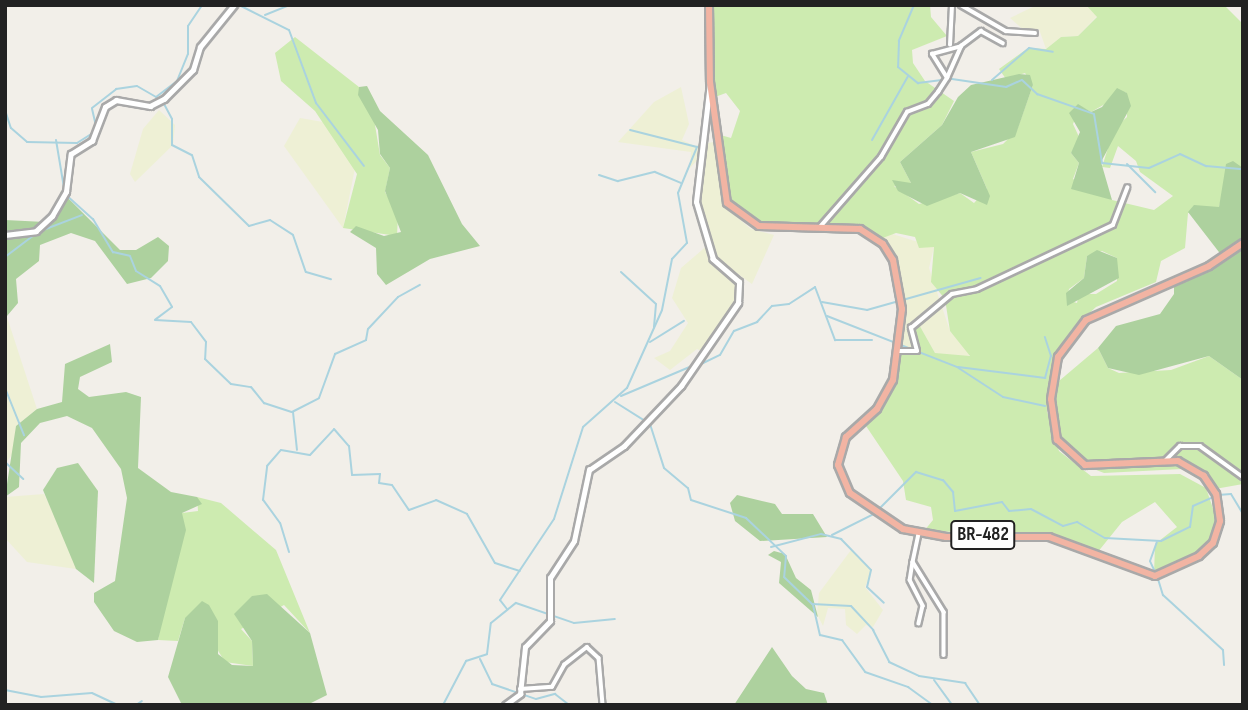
<!DOCTYPE html>
<style>
body{margin:0}
#map{position:relative;width:1248px;height:710px;overflow:hidden;background:#f2efe9;font-family:"Sofia Sans Condensed",sans-serif}
div>[style]{position:absolute}
.farmland>*{inset:0;background:#eef0d5}
.grass>*{inset:0;background:#cdebb0}
.forest>*{inset:0;background:#add19e}
.stream>*{height:2px;margin:-1px;padding:0 1px;transform-origin:1px;border-radius:1px;background:#aad3df}
.roads{filter:drop-shadow(2px 0 #a9a9a9) drop-shadow(-2px 0 #a9a9a9) drop-shadow(0 2px #a9a9a9) drop-shadow(0 -2px #a9a9a9)}
.minor>*{height:3.5px;margin:-1.75px;padding:0 1.75px;transform-origin:1.75px;border-radius:1.75px;background:#fff}
.tertiary>*{height:4.5px;margin:-2.25px;padding:0 2.25px;transform-origin:2.25px;border-radius:2.25px;background:#fff}
.trunk>*{height:6px;margin:-3px;padding:0 3px;transform-origin:3px;border-radius:3px;background:#f2b4a3}
span{translate:-50% -50%;white-space:nowrap;text-align:center;line-height:1.15;-webkit-text-stroke:5px #fff;paint-order:stroke}
.shield-label span{padding:2px 5px;background:#fff;border:2px solid;border-radius:5px;-webkit-text-stroke-width:0}
.shield-label{font-size:19px;color:#222;font-weight:700}
.frame{position:absolute;inset:0;border:7px solid #222;pointer-events:none}
</style>
<div id="map">
<div class="farmland">
<div style="clip-path:polygon(1037px 5px,1086px 5px,1097px 16px,1078px 36px,1061px 37px,1046px 49px,1039px 29px,1028px 34px,1010px 18px)"></div>
<div style="clip-path:polygon(681px 87px,689px 124px,682px 140px,695px 146px,713px 142px,726px 208px,751px 229px,774px 235px,752px 284px,735px 272px,742px 291px,704px 352px,697px 349px,670px 370px,654px 358px,670px 351px,688px 323px,672px 298px,681px 268px,709px 244px,698px 200px,701px 156px,690px 168px,691px 152px,618px 142px,654px 102px)"></div>
<div style="clip-path:polygon(159px 110px,175px 125px,173px 145px,135px 182px,130px 174px,143px 129px)"></div>
<div style="clip-path:polygon(300px 118px,323px 122px,355px 168px,343px 228px,284px 146px)"></div>
<div style="clip-path:polygon(886px 232px,934px 247px,929px 268px,950px 331px,970px 353px,967px 359px,935px 353px,917px 321px,916px 350px,900px 353px,904px 316px,895px 264px,880px 240px)"></div>
<div style="clip-path:polygon(5px 311px,37px 409px,16px 426px,14px 452px,5px 464px)"></div>
<div style="clip-path:polygon(44px 494px,76px 558px,76px 569px,27px 562px,5px 538px,5px 497px)"></div>
<div style="clip-path:polygon(851px 550px,872px 570px,865px 587px,883px 610px,873px 627px,866px 625px,857px 634px,846px 625px,845px 609px,828px 608px,823px 626px,817px 614px,819px 593px)"></div>
</div>
<div class="grass">
<div style="clip-path:polygon(evenodd,713px 5px,930px 5px,931px 17px,947px 36px,912px 50px,913px 63px,925px 81px,954px 101px,942px 125px,900px 162px,911px 183px,894px 186px,919px 204px,960px 193px,974px 203px,987px 189px,971px 152px,1003px 144px,1017px 130px,1033px 85px,1025px 73px,1006px 79px,999px 69px,1028px 48px,1046px 49px,1061px 37px,1078px 36px,1097px 17px,1086px 5px,1224px 5px,1243px 24px,1243px 168px,1228px 171px,1219px 207px,1188px 213px,1185px 248px,1161px 261px,1156px 282px,1096px 307px,1071px 330px,1047px 411px,1059px 451px,1091px 476px,1180px 474px,1206px 488px,1219px 526px,1206px 549px,1170px 573px,1154px 575px,1155px 544px,1177px 527px,1155px 502px,1122px 522px,1097px 553px,1036px 534px,924px 531px,933px 520px,931px 507px,906px 500px,903px 481px,864px 423px,888px 398px,900px 353px,916px 350px,910px 334px,917px 321px,935px 353px,970px 356px,950px 331px,945px 299px,931px 282px,934px 247px,919px 248px,915px 237px,896px 233px,880px 239px,853px 225px,769px 228px,736px 209px,724px 185px,717px 134px,731px 138px,740px 111px,726px 93px,715px 97px,713px 5px,1126px 92px,1127px 117px,1114px 129px,1102px 167px,1110px 168px,1118px 146px,1136px 161px,1140px 172px,1173px 196px,1154px 210px,1112px 200px,1073px 179px,1079px 163px,1071px 153px,1080px 139px,1073px 124px,1080px 106px,1091px 112px,1126px 92px,713px 5px,1102px 251px,1117px 258px,1117px 281px,1096px 294px,1079px 294px,1077px 303px,1067px 300px,1069px 289px,1084px 278px,1087px 256px,1102px 251px)"></div>
<div style="clip-path:polygon(295px 37px,359px 87px,373px 113px,380px 155px,390px 168px,385px 192px,398px 215px,397px 236px,343px 228px,357px 174px,315px 111px,281px 81px,275px 53px)"></div>
<div style="clip-path:polygon(1098px 348px,1108px 368px,1119px 373px,1171px 370px,1209px 356px,1243px 380px,1243px 484px,1215px 489px,1182px 469px,1104px 473px,1081px 464px,1059px 438px,1053px 405px,1059px 381px)"></div>
<div style="clip-path:polygon(197px 497px,221px 503px,276px 550px,310px 633px,284px 605px,241px 629px,252px 641px,253px 666px,225px 662px,214px 644px,217px 631px,185px 618px,178px 641px,158px 640px,182px 513px,198px 511px)"></div>
</div>
<div class="forest">
<div style="clip-path:polygon(1019px 74px,1030px 75px,1033px 85px,1015px 137px,971px 152px,990px 196px,987px 205px,960px 193px,927px 206px,898px 191px,892px 180px,911px 183px,900px 162px,942px 125px,958px 97px,971px 85px)"></div>
<div style="clip-path:polygon(367px 86px,380px 111px,428px 155px,462px 224px,480px 246px,430px 259px,386px 285px,377px 274px,376px 248px,350px 232px,356px 226px,384px 236px,401px 232px,385px 191px,390px 168px,380px 154px,378px 130px,358px 95px,359px 87px)"></div>
<div style="clip-path:polygon(1117px 88px,1127px 93px,1131px 106px,1101px 162px,1112px 200px,1071px 189px,1079px 163px,1071px 153px,1080px 132px,1069px 113px,1078px 104px,1091px 112px,1102px 107px)"></div>
<div style="clip-path:polygon(1233px 161px,1243px 168px,1243px 238px,1222px 256px,1188px 212px,1194px 205px,1219px 207px,1226px 164px)"></div>
<div style="clip-path:polygon(61px 191px,120px 250px,136px 250px,158px 237px,169px 246px,168px 261px,151px 278px,127px 284px,95px 241px,71px 233px,40px 245px,39px 261px,16px 279px,18px 303px,7px 316px,5px 220px,45px 222px,55px 215px)"></div>
<div style="clip-path:polygon(1243px 248px,1243px 380px,1209px 356px,1139px 375px,1108px 368px,1098px 348px,1116px 326px,1160px 314px,1174px 294px,1174px 283px)"></div>
<div style="clip-path:polygon(1097px 250px,1117px 258px,1119px 278px,1067px 306px,1066px 293px,1084px 278px,1087px 256px)"></div>
<div style="clip-path:polygon(110px 344px,112px 362px,80px 377px,78px 389px,89px 397px,126px 392px,141px 397px,138px 468px,171px 492px,197px 497px,202px 504px,182px 513px,186px 530px,158px 640px,137px 642px,114px 631px,94px 602px,94px 593px,115px 581px,127px 498px,121px 469px,92px 428px,67px 416px,40px 423px,21px 443px,19px 487px,5px 497px,16px 426px,37px 409px,62px 402px,65px 364px)"></div>
<div style="clip-path:polygon(78px 463px,98px 491px,94px 583px,76px 569px,43px 490px,57px 468px)"></div>
<div style="clip-path:polygon(737px 495px,775px 504px,782px 514px,813px 514px,827px 537px,760px 541px,735px 521px,730px 503px)"></div>
<div style="clip-path:polygon(774px 551px,785px 554px,796px 578px,811px 590px,818px 617px,779px 583px,781px 562px,768px 555px)"></div>
<div style="clip-path:polygon(267px 594px,310px 633px,327px 695px,307px 705px,182px 705px,168px 677px,185px 618px,202px 601px,209px 605px,218px 621px,218px 654px,232px 665px,253px 666px,252px 641px,234px 614px,252px 596px)"></div>
<div style="clip-path:polygon(772px 647px,792px 676px,806px 689px,824px 693px,828px 705px,734px 705px)"></div>
</div>
<div class="stream">
<div style="left:239px;top:5px;width:56px;rotate:26.6deg"></div>
<div style="left:289px;top:30px;width:78px;rotate:69.7deg"></div>
<div style="left:316px;top:103px;width:79px;rotate:52.7deg"></div>
<div style="left:914px;top:5px;width:39px;rotate:113deg"></div>
<div style="left:899px;top:41px;width:26px;rotate:92deg"></div>
<div style="left:898px;top:67px;width:26px;rotate:39deg"></div>
<div style="left:918px;top:83px;width:34px;rotate:-7deg"></div>
<div style="left:952px;top:79px;width:55px;rotate:8.4deg"></div>
<div style="left:1006px;top:87px;width:17px;rotate:-24deg"></div>
<div style="left:1022px;top:80px;width:21px;rotate:43deg"></div>
<div style="left:1037px;top:94px;width:60px;rotate:19.3deg"></div>
<div style="left:1094px;top:114px;width:50px;rotate:80.7deg"></div>
<div style="left:1102px;top:163px;width:47px;rotate:6.1deg"></div>
<div style="left:1149px;top:168px;width:34px;rotate:-24deg"></div>
<div style="left:1180px;top:154px;width:29px;rotate:25deg"></div>
<div style="left:1206px;top:166px;width:37px;rotate:5deg"></div>
<div style="left:265px;top:15px;width:27px;rotate:-22deg"></div>
<div style="left:992px;top:80px;width:49px;rotate:-40.9deg"></div>
<div style="left:1029px;top:48px;width:24px;rotate:9deg"></div>
<div style="left:163px;top:102px;width:19px;rotate:62deg"></div>
<div style="left:172px;top:119px;width:26px;rotate:90deg"></div>
<div style="left:172px;top:145px;width:22px;rotate:27deg"></div>
<div style="left:192px;top:155px;width:23px;rotate:72deg"></div>
<div style="left:199px;top:177px;width:70px;rotate:44.4deg"></div>
<div style="left:249px;top:226px;width:22px;rotate:-16deg"></div>
<div style="left:270px;top:220px;width:27px;rotate:33deg"></div>
<div style="left:293px;top:235px;width:39px;rotate:71deg"></div>
<div style="left:306px;top:272px;width:26px;rotate:16deg"></div>
<div style="left:5px;top:110px;width:19px;rotate:72deg"></div>
<div style="left:11px;top:128px;width:21px;rotate:41deg"></div>
<div style="left:27px;top:142px;width:50px;rotate:1.1deg"></div>
<div style="left:77px;top:143px;width:19px;rotate:-32deg"></div>
<div style="left:96px;top:126px;width:18px;rotate:-103deg"></div>
<div style="left:92px;top:108px;width:31px;rotate:-38deg"></div>
<div style="left:116px;top:89px;width:21px;rotate:-8deg"></div>
<div style="left:137px;top:86px;width:22px;rotate:30deg"></div>
<div style="left:156px;top:97px;width:26px;rotate:-37deg"></div>
<div style="left:177px;top:81px;width:29px;rotate:-68deg"></div>
<div style="left:188px;top:54px;width:28px;rotate:-90deg"></div>
<div style="left:188px;top:26px;width:25px;rotate:-56deg"></div>
<div style="left:56px;top:140px;width:55px;rotate:80.5deg"></div>
<div style="left:65px;top:194px;width:38px;rotate:42deg"></div>
<div style="left:93px;top:219px;width:39px;rotate:59deg"></div>
<div style="left:113px;top:252px;width:17px;rotate:13deg"></div>
<div style="left:130px;top:256px;width:16px;rotate:68deg"></div>
<div style="left:136px;top:271px;width:28px;rotate:32deg"></div>
<div style="left:160px;top:286px;width:24px;rotate:60deg"></div>
<div style="left:172px;top:307px;width:21px;rotate:143deg"></div>
<div style="left:155px;top:320px;width:36px;rotate:3deg"></div>
<div style="left:191px;top:322px;width:25px;rotate:53deg"></div>
<div style="left:206px;top:342px;width:17px;rotate:93deg"></div>
<div style="left:205px;top:359px;width:36px;rotate:44deg"></div>
<div style="left:231px;top:384px;width:20px;rotate:9deg"></div>
<div style="left:251px;top:387px;width:21px;rotate:51deg"></div>
<div style="left:264px;top:403px;width:29px;rotate:18deg"></div>
<div style="left:292px;top:412px;width:30px;rotate:-27deg"></div>
<div style="left:319px;top:398px;width:47px;rotate:-70deg"></div>
<div style="left:335px;top:354px;width:34px;rotate:-24deg"></div>
<div style="left:366px;top:340px;width:11px;rotate:-80deg"></div>
<div style="left:368px;top:329px;width:44px;rotate:-46.8deg"></div>
<div style="left:398px;top:297px;width:25px;rotate:-29deg"></div>
<div style="left:872px;top:140px;width:73px;rotate:-60.6deg"></div>
<div style="left:1127px;top:164px;width:40px;rotate:45deg"></div>
<div style="left:599px;top:175px;width:20px;rotate:18deg"></div>
<div style="left:618px;top:181px;width:38px;rotate:-14deg"></div>
<div style="left:655px;top:172px;width:28px;rotate:23deg"></div>
<div style="left:5px;top:257px;width:41px;rotate:-37.1deg"></div>
<div style="left:38px;top:232px;width:47px;rotate:-21.1deg"></div>
<div style="left:621px;top:272px;width:47px;rotate:42.4deg"></div>
<div style="left:656px;top:304px;width:23px;rotate:95deg"></div>
<div style="left:822px;top:302px;width:46px;rotate:10.1deg"></div>
<div style="left:867px;top:310px;width:118px;rotate:-15.7deg"></div>
<div style="left:827px;top:316px;width:140px;rotate:21.4deg"></div>
<div style="left:957px;top:367px;width:55px;rotate:33.1deg"></div>
<div style="left:1003px;top:397px;width:43px;rotate:12.1deg"></div>
<div style="left:650px;top:342px;width:40px;rotate:-32deg"></div>
<div style="left:697px;top:366px;width:25px;rotate:-26deg"></div>
<div style="left:720px;top:355px;width:28px;rotate:-60deg"></div>
<div style="left:734px;top:331px;width:25px;rotate:-21deg"></div>
<div style="left:757px;top:322px;width:22px;rotate:-47deg"></div>
<div style="left:772px;top:306px;width:17px;rotate:-7deg"></div>
<div style="left:789px;top:304px;width:31px;rotate:-33deg"></div>
<div style="left:815px;top:287px;width:57px;rotate:69.3deg"></div>
<div style="left:835px;top:340px;width:37px"></div>
<div style="left:958px;top:367px;width:88px;rotate:7.2deg"></div>
<div style="left:1045px;top:378px;width:23px;rotate:-75deg"></div>
<div style="left:1051px;top:356px;width:20px;rotate:-108deg"></div>
<div style="left:5px;top:388px;width:51px;rotate:68deg"></div>
<div style="left:621px;top:396px;width:77px;rotate:-22.9deg"></div>
<div style="left:615px;top:402px;width:41px;rotate:32.2deg"></div>
<div style="left:650px;top:424px;width:46px;rotate:72.3deg"></div>
<div style="left:664px;top:468px;width:31px;rotate:40deg"></div>
<div style="left:688px;top:488px;width:12px;rotate:76deg"></div>
<div style="left:691px;top:500px;width:58px;rotate:18.1deg"></div>
<div style="left:746px;top:518px;width:55px;rotate:43.5deg"></div>
<div style="left:786px;top:556px;width:21px;rotate:95deg"></div>
<div style="left:784px;top:577px;width:39px;rotate:44deg"></div>
<div style="left:812px;top:604px;width:39px;rotate:3deg"></div>
<div style="left:851px;top:606px;width:33px;rotate:47deg"></div>
<div style="left:873px;top:630px;width:36px;rotate:63deg"></div>
<div style="left:889px;top:662px;width:33px;rotate:25deg"></div>
<div style="left:919px;top:676px;width:47px;rotate:8.7deg"></div>
<div style="left:965px;top:683px;width:27px;rotate:56deg"></div>
<div style="left:293px;top:412px;width:38px;rotate:84deg"></div>
<div style="left:5px;top:462px;width:25px;rotate:43deg"></div>
<div style="left:1218px;top:495px;width:13px;rotate:-4deg"></div>
<div style="left:1231px;top:494px;width:23px;rotate:59deg"></div>
<div style="left:878px;top:510px;width:54px;rotate:-45deg"></div>
<div style="left:916px;top:472px;width:28px;rotate:17deg"></div>
<div style="left:943px;top:480px;width:16px;rotate:50deg"></div>
<div style="left:953px;top:492px;width:19px;rotate:84deg"></div>
<div style="left:955px;top:511px;width:48px;rotate:-10.8deg"></div>
<div style="left:1002px;top:502px;width:11px;rotate:52deg"></div>
<div style="left:1009px;top:511px;width:22px;rotate:-5deg"></div>
<div style="left:1031px;top:509px;width:36px;rotate:28deg"></div>
<div style="left:1063px;top:526px;width:15px;rotate:-16deg"></div>
<div style="left:1077px;top:522px;width:32px;rotate:30deg"></div>
<div style="left:1105px;top:538px;width:56px;rotate:3.1deg"></div>
<div style="left:1161px;top:541px;width:32px;rotate:-26deg"></div>
<div style="left:1190px;top:527px;width:21px;rotate:-82deg"></div>
<div style="left:1193px;top:506px;width:22px;rotate:-24deg"></div>
<div style="left:832px;top:535px;width:47px;rotate:-26.6deg"></div>
<div style="left:771px;top:547px;width:52px;rotate:-14.6deg"></div>
<div style="left:821px;top:534px;width:21px;rotate:14deg"></div>
<div style="left:841px;top:539px;width:43px;rotate:45.9deg"></div>
<div style="left:871px;top:570px;width:17px;rotate:103deg"></div>
<div style="left:867px;top:587px;width:23px;rotate:43deg"></div>
<div style="left:289px;top:552px;width:30px;rotate:-107deg"></div>
<div style="left:280px;top:523px;width:29px;rotate:-126deg"></div>
<div style="left:263px;top:500px;width:34px;rotate:-83deg"></div>
<div style="left:267px;top:466px;width:21px;rotate:-49deg"></div>
<div style="left:281px;top:450px;width:29px;rotate:10deg"></div>
<div style="left:310px;top:455px;width:35px;rotate:-47deg"></div>
<div style="left:334px;top:429px;width:23px;rotate:49deg"></div>
<div style="left:349px;top:446px;width:29px;rotate:84deg"></div>
<div style="left:352px;top:475px;width:28px;rotate:-2deg"></div>
<div style="left:380px;top:474px;width:9px;rotate:96deg"></div>
<div style="left:379px;top:483px;width:13px;rotate:9deg"></div>
<div style="left:392px;top:485px;width:30px;rotate:56deg"></div>
<div style="left:409px;top:510px;width:29px;rotate:-20deg"></div>
<div style="left:436px;top:500px;width:34px;rotate:24deg"></div>
<div style="left:467px;top:514px;width:56px;rotate:60.3deg"></div>
<div style="left:495px;top:563px;width:26px;rotate:18deg"></div>
<div style="left:1156px;top:574px;width:14px;rotate:-115deg"></div>
<div style="left:1150px;top:561px;width:20px;rotate:-70deg"></div>
<div style="left:1158px;top:579px;width:17px;rotate:73deg"></div>
<div style="left:1163px;top:595px;width:81px;rotate:42.5deg"></div>
<div style="left:1223px;top:650px;width:15px;rotate:86deg"></div>
<div style="left:813px;top:605px;width:31px;rotate:77deg"></div>
<div style="left:820px;top:635px;width:23px;rotate:13deg"></div>
<div style="left:842px;top:640px;width:39px;rotate:54deg"></div>
<div style="left:865px;top:672px;width:46px;rotate:19.2deg"></div>
<div style="left:908px;top:687px;width:31px;rotate:36deg"></div>
<div style="left:507px;top:609px;width:11px;rotate:-128deg"></div>
<div style="left:500px;top:600px;width:97px;rotate:-56.3deg"></div>
<div style="left:554px;top:519px;width:96px;rotate:-72.5deg"></div>
<div style="left:583px;top:427px;width:59px;rotate:-41.6deg"></div>
<div style="left:627px;top:388px;width:85px;rotate:-65.8deg"></div>
<div style="left:662px;top:310px;width:52px;rotate:-78.9deg"></div>
<div style="left:672px;top:259px;width:22px;rotate:-47deg"></div>
<div style="left:687px;top:243px;width:51px;rotate:-100.2deg"></div>
<div style="left:678px;top:193px;width:50px;rotate:-67.6deg"></div>
<div style="left:697px;top:147px;width:69px;rotate:-165.8deg"></div>
<div style="left:480px;top:659px;width:28px;rotate:64deg"></div>
<div style="left:492px;top:684px;width:46px;rotate:18.8deg"></div>
<div style="left:536px;top:699px;width:20px;rotate:-15deg"></div>
<div style="left:555px;top:694px;width:18px;rotate:38deg"></div>
<div style="left:934px;top:680px;width:31px;rotate:54deg"></div>
<div style="left:5px;top:690px;width:37px;rotate:11deg"></div>
<div style="left:41px;top:697px;width:51px;rotate:-4.5deg"></div>
<div style="left:92px;top:693px;width:29px;rotate:25deg"></div>
<div style="left:136px;top:705px;width:7px;rotate:-34deg"></div>
<div style="left:443px;top:705px;width:50px;rotate:-62.4deg"></div>
<div style="left:466px;top:661px;width:22px;rotate:-18deg"></div>
<div style="left:487px;top:654px;width:31px;rotate:-83deg"></div>
<div style="left:491px;top:623px;width:32px;rotate:-39deg"></div>
<div style="left:516px;top:603px;width:61px;rotate:19deg"></div>
<div style="left:574px;top:623px;width:41px;rotate:-5.6deg"></div>
</div>
<div class="roads">
<div class="minor">
<div style="left:961px;top:5px;width:52px;rotate:30deg"></div>
<div style="left:1006px;top:31px;width:29px;rotate:4deg"></div>
<div style="left:950px;top:45px;width:40px;rotate:-87.1deg"></div>
<div style="left:947px;top:78px;width:35px;rotate:-66deg"></div>
<div style="left:820px;top:227px;width:93px;rotate:-48.9deg"></div>
<div style="left:881px;top:157px;width:52px;rotate:-60deg"></div>
<div style="left:907px;top:112px;width:22px;rotate:-21deg"></div>
<div style="left:928px;top:104px;width:16px;rotate:-50deg"></div>
<div style="left:938px;top:92px;width:17px;rotate:-57deg"></div>
<div style="left:947px;top:78px;width:28px;rotate:-122deg"></div>
<div style="left:932px;top:54px;width:30px;rotate:-15deg"></div>
<div style="left:961px;top:46px;width:25px;rotate:-37deg"></div>
<div style="left:981px;top:31px;width:25px;rotate:29deg"></div>
<div style="left:898px;top:351px;width:19px"></div>
<div style="left:917px;top:351px;width:24px;rotate:-105deg"></div>
<div style="left:911px;top:328px;width:53px;rotate:-39.7deg"></div>
<div style="left:952px;top:294px;width:25px;rotate:-11deg"></div>
<div style="left:977px;top:289px;width:150px;rotate:-25.2deg"></div>
<div style="left:1113px;top:225px;width:40px;rotate:-69deg"></div>
<div style="left:1166px;top:460px;width:20px;rotate:-45deg"></div>
<div style="left:1180px;top:446px;width:20px"></div>
<div style="left:1200px;top:446px;width:53px;rotate:35.8deg"></div>
<div style="left:919px;top:534px;width:29px;rotate:102deg"></div>
<div style="left:913px;top:562px;width:59px;rotate:58.2deg"></div>
<div style="left:944px;top:612px;width:43px;rotate:90deg"></div>
<div style="left:913px;top:562px;width:18px;rotate:99deg"></div>
<div style="left:910px;top:580px;width:29px;rotate:63deg"></div>
<div style="left:923px;top:606px;width:18px;rotate:103deg"></div>
<div style="left:520px;top:689px;width:32px;rotate:-4deg"></div>
<div style="left:552px;top:687px;width:25px;rotate:-61deg"></div>
<div style="left:564px;top:665px;width:29px;rotate:-38deg"></div>
<div style="left:587px;top:647px;width:16px;rotate:43deg"></div>
<div style="left:599px;top:658px;width:47px;rotate:85.1deg"></div>
</div>
<div class="tertiary">
<div style="left:5px;top:235px;width:31px;rotate:-7deg"></div>
<div style="left:36px;top:231px;width:22px;rotate:-43deg"></div>
<div style="left:52px;top:216px;width:28px;rotate:-60deg"></div>
<div style="left:66px;top:192px;width:38px;rotate:-83deg"></div>
<div style="left:71px;top:154px;width:25px;rotate:-32deg"></div>
<div style="left:92px;top:141px;width:36px;rotate:-69deg"></div>
<div style="left:105px;top:107px;width:13px;rotate:-32deg"></div>
<div style="left:116px;top:100px;width:35px;rotate:10deg"></div>
<div style="left:150px;top:106px;width:16px;rotate:-27deg"></div>
<div style="left:164px;top:99px;width:41px;rotate:-45deg"></div>
<div style="left:193px;top:70px;width:24px;rotate:-73deg"></div>
<div style="left:200px;top:47px;width:54px;rotate:-51deg"></div>
<div style="left:505px;top:705px;width:19px;rotate:-36deg"></div>
<div style="left:520px;top:694px;width:47px;rotate:-83.9deg"></div>
<div style="left:525px;top:647px;width:36px;rotate:-46deg"></div>
<div style="left:550px;top:621px;width:43px;rotate:-90deg"></div>
<div style="left:550px;top:578px;width:44px;rotate:-57deg"></div>
<div style="left:574px;top:541px;width:73px;rotate:-78.1deg"></div>
<div style="left:589px;top:470px;width:42px;rotate:-34.4deg"></div>
<div style="left:624px;top:446px;width:83px;rotate:-46.5deg"></div>
<div style="left:681px;top:386px;width:101px;rotate:-55.5deg"></div>
<div style="left:738px;top:303px;width:21px;rotate:-87deg"></div>
<div style="left:739px;top:282px;width:35px;rotate:-139deg"></div>
<div style="left:713px;top:259px;width:59px;rotate:-106.6deg"></div>
<div style="left:696px;top:202px;width:120px;rotate:-83.3deg"></div>
</div>
<div class="trunk">
<div style="left:709px;top:5px;width:77px;rotate:89.3deg"></div>
<div style="left:710px;top:82px;width:122px;rotate:82deg"></div>
<div style="left:727px;top:203px;width:39px;rotate:36deg"></div>
<div style="left:759px;top:226px;width:101px;rotate:1.7deg"></div>
<div style="left:860px;top:229px;width:27px;rotate:33deg"></div>
<div style="left:883px;top:244px;width:19px;rotate:58deg"></div>
<div style="left:893px;top:260px;width:50px;rotate:79.6deg"></div>
<div style="left:902px;top:309px;width:72px;rotate:97.2deg"></div>
<div style="left:893px;top:380px;width:33px;rotate:119deg"></div>
<div style="left:877px;top:409px;width:42px;rotate:137.9deg"></div>
<div style="left:846px;top:437px;width:29px;rotate:106deg"></div>
<div style="left:838px;top:465px;width:30px;rotate:67deg"></div>
<div style="left:850px;top:493px;width:64px;rotate:34.2deg"></div>
<div style="left:903px;top:529px;width:44px;rotate:10.5deg"></div>
<div style="left:946px;top:537px;width:103px"></div>
<div style="left:1049px;top:537px;width:113px;rotate:20.2deg"></div>
<div style="left:1155px;top:576px;width:48px;rotate:-24.4deg"></div>
<div style="left:1199px;top:556px;width:19px;rotate:-43deg"></div>
<div style="left:1213px;top:543px;width:23px;rotate:-72deg"></div>
<div style="left:1220px;top:521px;width:27px;rotate:-98deg"></div>
<div style="left:1216px;top:494px;width:22px;rotate:-124deg"></div>
<div style="left:1204px;top:476px;width:30px;rotate:-150deg"></div>
<div style="left:1178px;top:461px;width:93px;rotate:177.5deg"></div>
<div style="left:1085px;top:465px;width:38px;rotate:-138deg"></div>
<div style="left:1057px;top:440px;width:41px;rotate:-98.3deg"></div>
<div style="left:1051px;top:399px;width:43px;rotate:-80.5deg"></div>
<div style="left:1058px;top:357px;width:46px;rotate:-52.9deg"></div>
<div style="left:1086px;top:320px;width:134px;rotate:-23.7deg"></div>
<div style="left:1209px;top:266px;width:41px;rotate:-34.1deg"></div>
</div>
</div>
<div class="shield-label">
<span style="left:983px;top:535px">BR-482</span>
</div>
<div class="frame"></div>
</div>
